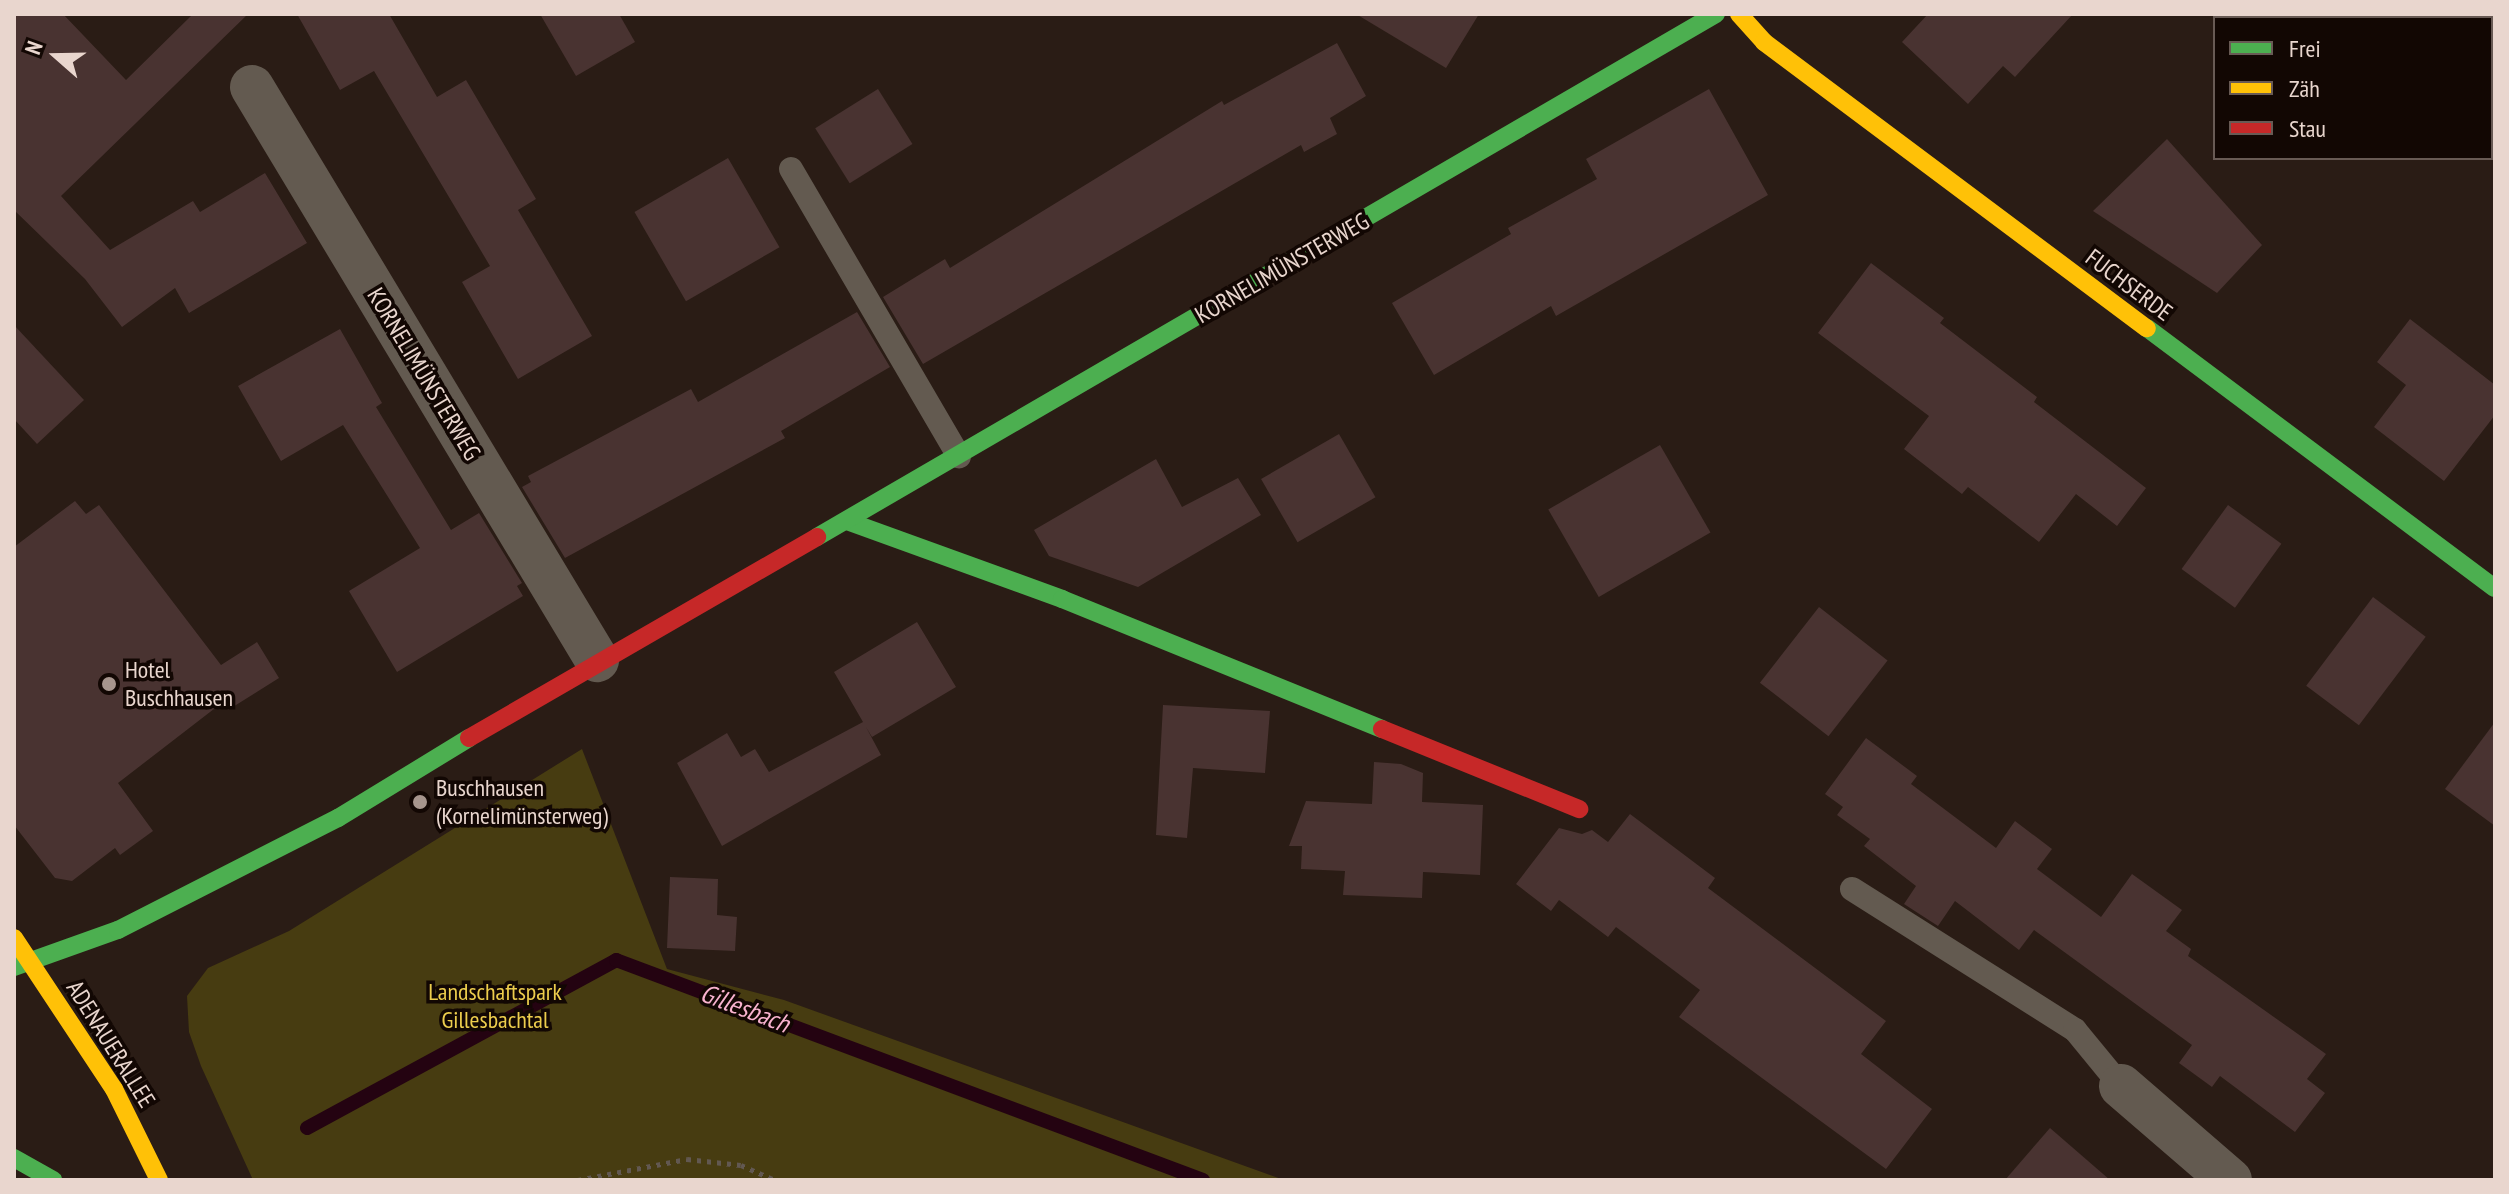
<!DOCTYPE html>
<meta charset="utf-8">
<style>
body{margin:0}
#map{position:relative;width:2509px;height:1194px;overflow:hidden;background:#2a1c15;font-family:"PT Sans Narrow",sans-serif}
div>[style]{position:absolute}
.green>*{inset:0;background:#473c11}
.stream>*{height:14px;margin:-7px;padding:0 7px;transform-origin:7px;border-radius:7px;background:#240311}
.building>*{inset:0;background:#493331;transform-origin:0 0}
.path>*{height:5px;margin-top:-2.5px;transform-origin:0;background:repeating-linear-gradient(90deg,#625851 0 4px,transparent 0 10px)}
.lane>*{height:24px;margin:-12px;padding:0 12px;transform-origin:12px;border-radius:12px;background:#635a50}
.street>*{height:44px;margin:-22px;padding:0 22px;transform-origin:22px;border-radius:22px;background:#635a50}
.fast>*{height:18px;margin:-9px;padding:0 9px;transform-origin:9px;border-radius:9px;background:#4caf50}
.slow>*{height:18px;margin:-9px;padding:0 9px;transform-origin:9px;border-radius:9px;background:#ffc107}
.jam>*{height:18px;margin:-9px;padding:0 9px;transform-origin:9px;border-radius:9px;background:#c62828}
.dots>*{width:22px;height:22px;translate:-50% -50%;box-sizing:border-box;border:4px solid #120703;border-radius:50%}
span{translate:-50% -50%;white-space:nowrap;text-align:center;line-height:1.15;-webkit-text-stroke:7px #120703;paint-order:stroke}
.street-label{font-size:24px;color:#e9d6ce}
.poi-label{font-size:24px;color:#e9d6ce}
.left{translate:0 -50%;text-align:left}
.park-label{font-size:24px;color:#edcd4d}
.water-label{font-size:26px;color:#f8b2ce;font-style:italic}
.frame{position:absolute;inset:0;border:16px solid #e9d6ce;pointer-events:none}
.legend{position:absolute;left:2213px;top:16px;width:280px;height:144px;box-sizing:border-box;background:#120703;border:2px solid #685a54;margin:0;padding:10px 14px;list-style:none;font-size:24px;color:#e9d6ce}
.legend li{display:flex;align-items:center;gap:16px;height:40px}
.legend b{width:40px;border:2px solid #685a54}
.north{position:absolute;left:16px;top:16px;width:80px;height:80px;-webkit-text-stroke:6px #120703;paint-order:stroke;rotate:290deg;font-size:22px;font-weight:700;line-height:32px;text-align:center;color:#e9d6ce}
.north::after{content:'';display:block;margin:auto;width:28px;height:36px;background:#e9d6ce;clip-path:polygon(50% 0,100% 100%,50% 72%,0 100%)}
</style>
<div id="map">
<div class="green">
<div style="clip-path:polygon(582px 749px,667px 969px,784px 1000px,1284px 1180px,253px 1180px,201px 1066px,189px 1032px,187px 996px,208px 968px,289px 931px)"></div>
</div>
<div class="stream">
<div style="left:307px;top:1128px;width:352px;rotate:-28.5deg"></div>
<div style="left:616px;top:960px;width:627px;rotate:20.55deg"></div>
</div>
<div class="building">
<div style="clip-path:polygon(14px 14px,63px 14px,126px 80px,193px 14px,248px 14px,61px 196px,110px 250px,193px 201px,200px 212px,265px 173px,307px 243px,189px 313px,175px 288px,122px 327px,85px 279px,14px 210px)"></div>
<div style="clip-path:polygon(297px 14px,389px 14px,437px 97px,466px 80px,536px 199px,518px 210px,592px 336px,518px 379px,462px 282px,490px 266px,374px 71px,340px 90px)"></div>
<div style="clip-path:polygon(540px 14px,619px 14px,635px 42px,576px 76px)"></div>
<div style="clip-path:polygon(1356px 14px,1479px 14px,1446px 68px)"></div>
<div style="clip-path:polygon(1928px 14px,2073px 14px,2015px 77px,2003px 66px,1968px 104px,1902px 42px)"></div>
<div style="clip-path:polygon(1337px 43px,1366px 96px,1330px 118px,1337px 134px,1304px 152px,1301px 145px,923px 364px,883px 297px,945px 259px,950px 268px,1222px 101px,1224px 105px)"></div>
<div style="left:878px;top:89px;width:65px;height:74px;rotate:58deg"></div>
<div style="clip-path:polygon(1709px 89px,1768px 195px,1556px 316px,1551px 306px,1434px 375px,1392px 303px,1511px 234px,1508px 228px,1597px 179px,1586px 159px)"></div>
<div style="clip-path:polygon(2167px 139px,2262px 245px,2217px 293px,2093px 211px)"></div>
<div style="left:728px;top:158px;width:103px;height:108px;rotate:60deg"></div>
<div style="clip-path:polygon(1871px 263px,1944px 318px,1940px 323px,2037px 397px,2034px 402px,2146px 488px,2117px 526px,2076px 494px,2039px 542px,1968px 487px,1962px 494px,1904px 449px,1929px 416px,1818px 333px)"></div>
<div style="clip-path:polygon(857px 312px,890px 367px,781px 431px,785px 438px,565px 558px,522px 487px,531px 482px,528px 476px,691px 389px,698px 402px)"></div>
<div style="clip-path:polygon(2410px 319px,2495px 385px,2495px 415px,2444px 481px,2374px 427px,2406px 385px,2377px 362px)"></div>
<div style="clip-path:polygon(14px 325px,84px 400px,37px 444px,14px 419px)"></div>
<div style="clip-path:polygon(340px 329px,382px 403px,376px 407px,451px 530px,479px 513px,522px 583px,517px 586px,523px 596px,397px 672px,349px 591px,420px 548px,343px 425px,281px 461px,238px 386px)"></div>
<div style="left:1339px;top:434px;width:73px;height:90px;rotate:60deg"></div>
<div style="left:1660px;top:445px;width:101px;height:129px;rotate:60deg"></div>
<div style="clip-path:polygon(1156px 459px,1182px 507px,1238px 478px,1261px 515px,1138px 587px,1049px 556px,1034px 530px)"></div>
<div style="clip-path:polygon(75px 501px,86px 514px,99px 505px,221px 665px,257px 642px,279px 678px,228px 710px,223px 702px,118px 783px,153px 831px,120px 855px,115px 848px,72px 881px,55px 878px,14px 825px,14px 547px)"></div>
<div style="left:2228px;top:505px;width:66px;height:79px;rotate:36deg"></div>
<div style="left:2373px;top:597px;width:66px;height:111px;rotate:37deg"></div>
<div style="left:1819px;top:607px;width:87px;height:96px;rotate:38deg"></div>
<div style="clip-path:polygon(917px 622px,956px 687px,872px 737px,866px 727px,881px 755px,722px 846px,677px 763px,727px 733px,741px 757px,755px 749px,769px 772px,863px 722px,834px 672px)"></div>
<div style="clip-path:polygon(1163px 705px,1270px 711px,1265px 773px,1193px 768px,1187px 838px,1156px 835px)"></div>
<div style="clip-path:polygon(2495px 722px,2495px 826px,2445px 789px)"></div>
<div style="clip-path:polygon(1866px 738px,1917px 776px,1911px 784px,1996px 848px,2015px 821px,2052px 849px,2037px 869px,2101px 917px,2132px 874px,2182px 910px,2166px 931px,2191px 949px,2188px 956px,2326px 1054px,2307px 1079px,2325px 1093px,2295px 1132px,2220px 1076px,2212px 1087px,2179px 1063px,2192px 1045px,2034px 930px,2019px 950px,1955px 901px,1938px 926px,1904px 904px,1916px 886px,1864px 846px,1870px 839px,1837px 815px,1843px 807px,1825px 794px)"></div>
<div style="clip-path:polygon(1374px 762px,1401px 764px,1423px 773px,1422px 802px,1483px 805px,1480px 875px,1423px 872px,1422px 898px,1343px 895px,1345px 871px,1301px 869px,1302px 846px,1289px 846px,1306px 801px,1372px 804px)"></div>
<div style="clip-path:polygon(1630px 814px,1715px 878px,1708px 888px,1886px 1021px,1861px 1054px,1932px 1109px,1886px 1169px,1679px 1017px,1700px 990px,1616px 927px,1608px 937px,1559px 900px,1551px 911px,1516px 884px,1559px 828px,1582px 834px,1592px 830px,1608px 842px)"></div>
<div style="clip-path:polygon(670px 877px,718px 879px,717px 915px,737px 917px,735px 951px,667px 948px)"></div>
<div style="clip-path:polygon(2050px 1128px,2110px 1180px,2005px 1180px)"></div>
</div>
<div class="path">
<div style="left:578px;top:1180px;width:111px;rotate:-10.9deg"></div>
<div style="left:687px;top:1159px;width:54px;rotate:6.3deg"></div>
<div style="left:741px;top:1165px;width:36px;rotate:24deg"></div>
</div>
<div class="lane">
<div style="left:791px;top:169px;width:333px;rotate:59.7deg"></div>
<div style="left:1852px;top:889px;width:264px;rotate:32.3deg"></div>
<div style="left:2075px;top:1030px;width:72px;rotate:50.6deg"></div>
</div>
<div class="street">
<div style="left:252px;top:87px;width:669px;rotate:58.95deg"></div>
<div style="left:2121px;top:1086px;width:144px;rotate:40.8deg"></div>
</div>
<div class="fast">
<div style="left:2147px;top:328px;width:434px;rotate:36.8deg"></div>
<div style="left:847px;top:521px;width:229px;rotate:19.9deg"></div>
<div style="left:1062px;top:599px;width:345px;rotate:22.1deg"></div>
<div style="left:817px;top:537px;width:1040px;rotate:-30.19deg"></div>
<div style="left:14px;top:967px;width:110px;rotate:-19.6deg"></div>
<div style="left:118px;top:930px;width:247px;rotate:-27deg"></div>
<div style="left:338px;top:818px;width:153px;rotate:-31.4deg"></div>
<div style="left:14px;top:1158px;width:45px;rotate:29.4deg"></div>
</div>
<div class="slow">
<div style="left:1739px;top:14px;width:38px;rotate:48deg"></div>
<div style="left:1764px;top:42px;width:478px;rotate:36.8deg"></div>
<div style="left:14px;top:938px;width:181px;rotate:56.5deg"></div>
<div style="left:114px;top:1089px;width:102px;rotate:63.7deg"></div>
</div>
<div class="jam">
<div style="left:1382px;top:729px;width:213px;rotate:22.1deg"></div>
<div style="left:469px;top:738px;width:402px;rotate:-30deg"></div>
</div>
<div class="dots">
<div style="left:109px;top:684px;background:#a6958d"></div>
<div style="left:420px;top:802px;background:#a6958d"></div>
</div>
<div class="street-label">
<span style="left:1282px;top:268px;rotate:-30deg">KORNELIMÜNSTERWEG</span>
<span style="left:2129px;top:285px;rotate:37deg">FUCHSERDE</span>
<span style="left:424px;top:374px;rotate:59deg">KORNELIMÜNSTERWEG</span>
<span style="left:111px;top:1044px;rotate:58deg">ADENAUERALLEE</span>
</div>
<div class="poi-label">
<span class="left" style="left:125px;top:684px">Hotel<br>Buschhausen</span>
<span class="left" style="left:436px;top:802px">Buschhausen<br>(Kornelimünsterweg)</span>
</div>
<div class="park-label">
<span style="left:495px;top:1006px">Landschaftspark<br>Gillesbachtal</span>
</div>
<div class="water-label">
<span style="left:745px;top:1008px;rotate:21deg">Gillesbach</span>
</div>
<div class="frame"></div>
<ul class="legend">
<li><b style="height:10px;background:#4caf50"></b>Frei</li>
<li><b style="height:10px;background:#ffc107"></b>Zäh</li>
<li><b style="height:10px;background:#c62828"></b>Stau</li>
</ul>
<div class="north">N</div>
</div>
